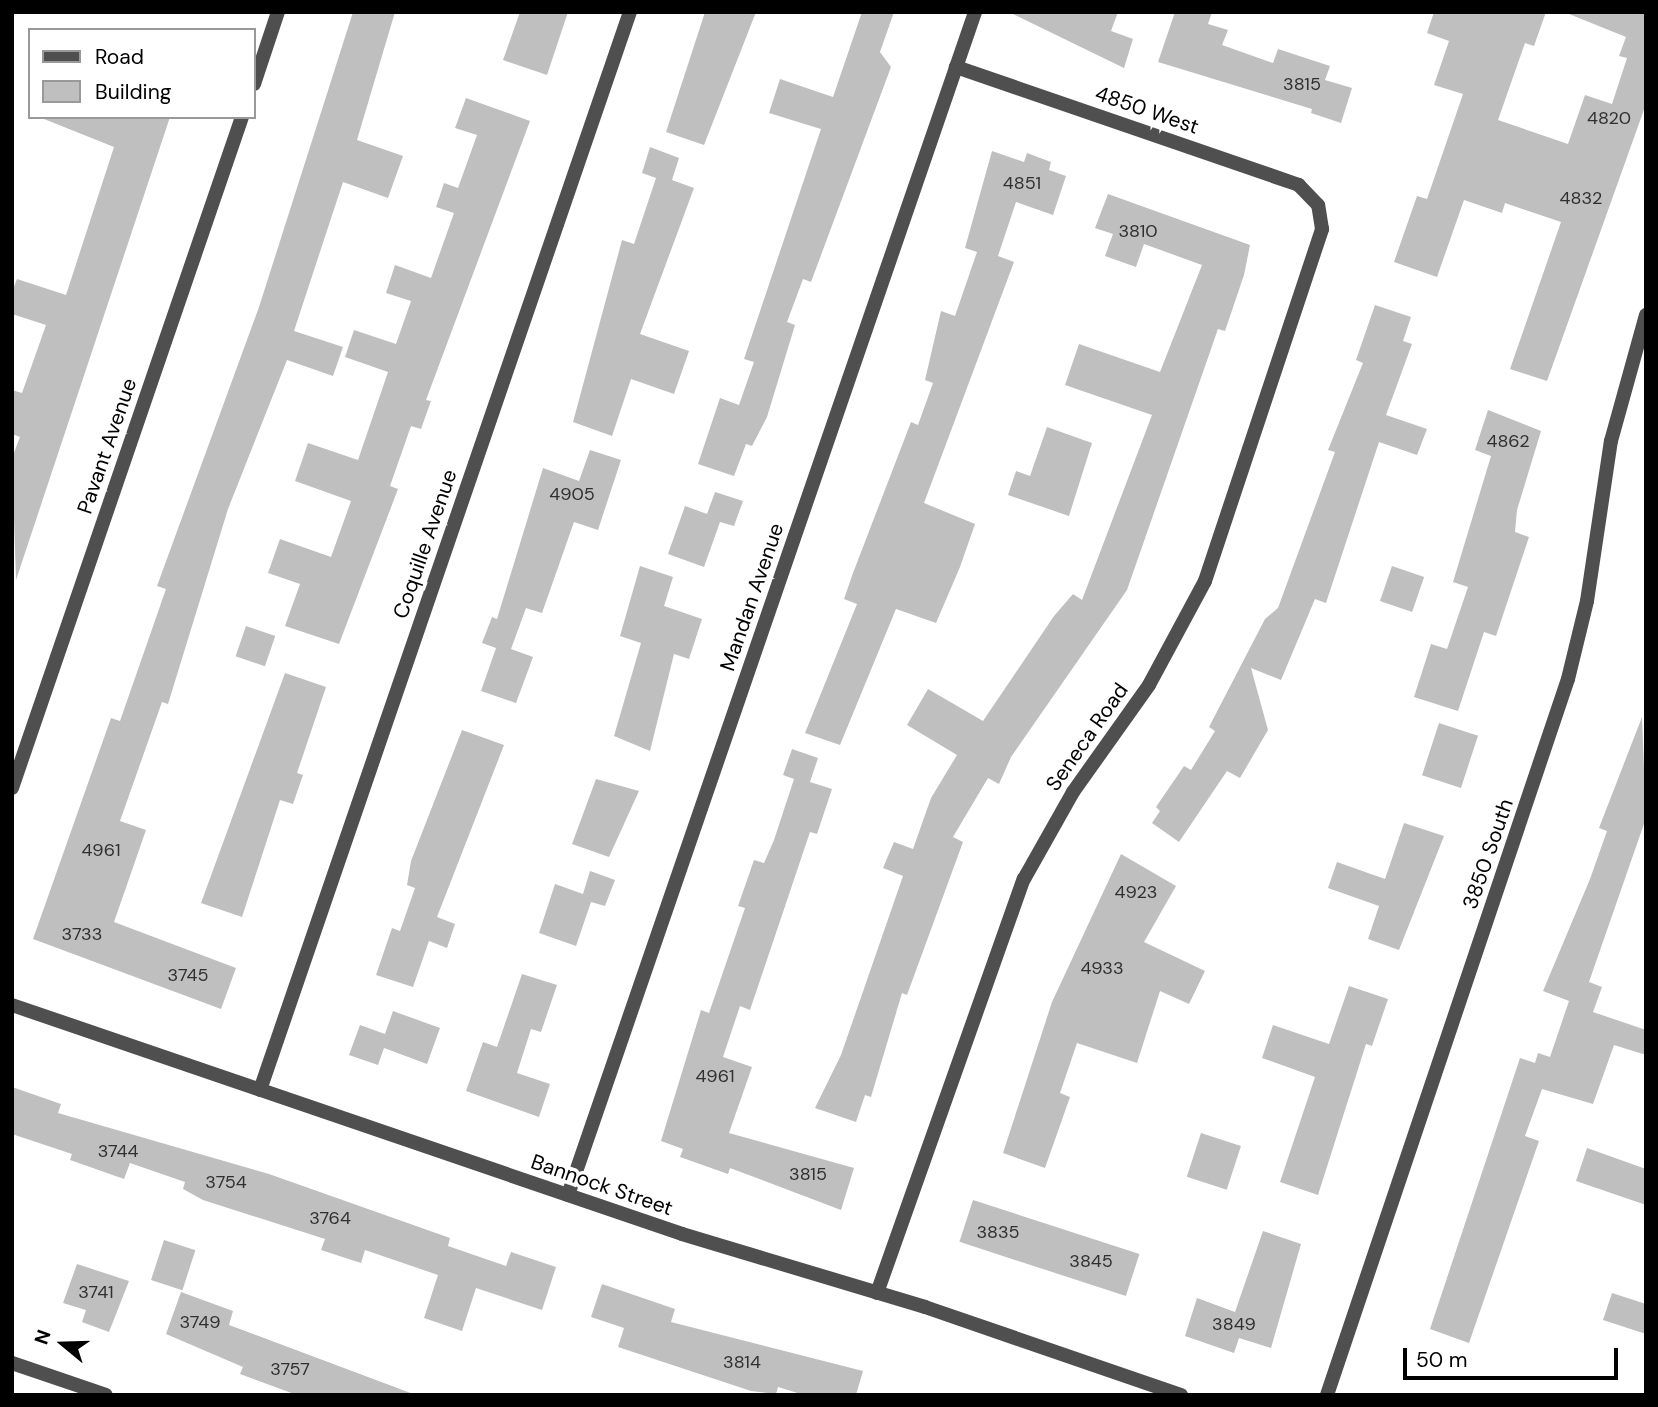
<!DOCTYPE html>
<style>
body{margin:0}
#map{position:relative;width:1658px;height:1407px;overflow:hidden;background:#fff;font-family:"DM Sans",sans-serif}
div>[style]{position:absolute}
.building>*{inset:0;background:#bfbfbf;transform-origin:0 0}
.minor>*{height:14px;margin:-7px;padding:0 7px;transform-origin:7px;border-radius:7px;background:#4f4f4f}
span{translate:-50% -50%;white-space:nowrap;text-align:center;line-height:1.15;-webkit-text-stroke:7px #fff;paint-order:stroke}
.number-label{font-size:18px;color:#303030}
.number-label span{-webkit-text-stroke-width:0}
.street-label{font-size:21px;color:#000}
.frame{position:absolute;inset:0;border:14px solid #000;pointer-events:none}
.legend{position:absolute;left:28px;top:28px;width:228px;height:91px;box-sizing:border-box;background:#fff;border:2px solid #999;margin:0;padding:9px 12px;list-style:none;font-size:21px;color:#000}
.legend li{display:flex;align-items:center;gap:14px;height:35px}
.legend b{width:35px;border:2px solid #999}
.north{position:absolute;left:28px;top:1309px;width:70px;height:70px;-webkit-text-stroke:5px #fff;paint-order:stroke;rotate:289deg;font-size:19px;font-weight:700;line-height:28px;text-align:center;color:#000}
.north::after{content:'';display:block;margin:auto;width:24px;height:32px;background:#000;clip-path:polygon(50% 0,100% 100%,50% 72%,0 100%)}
.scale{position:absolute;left:1403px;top:1348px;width:215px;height:32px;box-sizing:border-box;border:4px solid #000;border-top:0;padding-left:9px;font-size:21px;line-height:24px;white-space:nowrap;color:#000;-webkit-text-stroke:5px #fff;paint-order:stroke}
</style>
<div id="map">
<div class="building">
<div style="clip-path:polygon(353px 12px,395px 12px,357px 140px,403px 156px,388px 198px,343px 182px,294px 331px,343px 347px,333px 376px,287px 360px,228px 509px,168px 704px,162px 702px,120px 821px,146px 830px,114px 922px,236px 968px,221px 1009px,33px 939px,111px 718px,120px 721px,166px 589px,157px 586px,259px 307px)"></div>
<div style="clip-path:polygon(520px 12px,568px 12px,547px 75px,503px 60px)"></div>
<div style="clip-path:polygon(705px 12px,756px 12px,704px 145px,666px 132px)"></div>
<div style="clip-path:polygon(862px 12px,894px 12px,880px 52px,891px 67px,811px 282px,803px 279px,787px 322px,795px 325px,767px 417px,752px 446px,746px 444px,734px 476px,698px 464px,720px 398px,739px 405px,754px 362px,744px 359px,821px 129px,769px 113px,780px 79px,833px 97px)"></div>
<div style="clip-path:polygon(1009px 12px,1118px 12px,1111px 31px,1133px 39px,1124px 68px)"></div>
<div style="clip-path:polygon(1175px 12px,1212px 12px,1208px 24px,1228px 30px,1222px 45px,1273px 63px,1278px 49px,1330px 66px,1325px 80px,1352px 88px,1341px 123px,1311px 113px,1312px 109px,1158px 62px)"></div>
<div style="clip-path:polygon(1434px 12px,1546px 12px,1534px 46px,1525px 43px,1498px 120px,1568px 144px,1585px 95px,1612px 104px,1627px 58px,1619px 56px,1626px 37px,1564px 12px,1646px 12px,1646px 104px,1547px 381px,1510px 369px,1561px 222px,1505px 203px,1502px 213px,1464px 200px,1437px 277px,1394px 262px,1417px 196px,1427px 199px,1463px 94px,1434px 85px,1449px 41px,1427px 33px)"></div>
<div style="clip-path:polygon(466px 98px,530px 121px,426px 400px,431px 401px,421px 429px,411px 426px,390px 486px,398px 489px,339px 644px,285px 626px,300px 584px,268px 573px,280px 539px,331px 557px,351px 501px,295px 481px,308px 443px,358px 460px,388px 372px,345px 357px,354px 330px,396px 344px,411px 301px,386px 293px,395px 265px,431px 278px,454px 213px,436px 207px,444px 183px,458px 188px,477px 135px,455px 128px)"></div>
<div style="clip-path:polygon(39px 117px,170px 117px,16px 580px,12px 458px,20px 437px,12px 434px,12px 390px,22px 393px,46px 325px,12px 314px,12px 292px,17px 279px,66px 295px,114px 147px)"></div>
<div style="clip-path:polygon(650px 147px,679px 158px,672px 180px,694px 188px,640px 334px,689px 351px,674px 394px,631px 379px,612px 436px,573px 422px,622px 240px,634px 244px,656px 178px,642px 173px)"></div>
<div style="clip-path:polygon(992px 151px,1024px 162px,1027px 153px,1051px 162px,1049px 170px,1066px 176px,1053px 215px,1016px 202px,998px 256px,1014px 262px,924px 503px,975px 524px,960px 567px,936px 623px,896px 609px,840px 745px,805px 733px,857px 604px,844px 599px,853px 573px,911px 422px,918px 425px,933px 383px,925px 380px,941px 311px,955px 316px,977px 252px,965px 248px)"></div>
<div style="clip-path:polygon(1108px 194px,1250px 245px,1244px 275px,1225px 331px,1218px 329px,1127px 590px,1011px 757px,999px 784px,988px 778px,953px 837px,963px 842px,907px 995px,902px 993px,871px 1097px,865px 1095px,856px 1122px,815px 1108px,841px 1055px,903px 876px,883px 868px,894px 842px,913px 849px,931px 798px,957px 755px,907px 725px,928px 689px,983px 721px,1054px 616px,1073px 594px,1082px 600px,1152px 415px,1065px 385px,1079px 344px,1160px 372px,1202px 265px,1144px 244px,1136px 267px,1105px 256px,1113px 234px,1095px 228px)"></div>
<div style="clip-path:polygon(1375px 305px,1411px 317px,1403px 341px,1412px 344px,1386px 415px,1427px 429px,1417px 455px,1379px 442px,1326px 603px,1315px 599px,1281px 680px,1251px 668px,1268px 730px,1240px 778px,1227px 771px,1179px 842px,1152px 823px,1160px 811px,1156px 807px,1184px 766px,1191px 770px,1215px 731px,1209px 727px,1265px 619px,1278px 608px,1335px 452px,1328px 450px,1363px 363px,1356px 360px)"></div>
<div style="clip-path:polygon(1488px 410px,1541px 431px,1517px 510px,1515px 532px,1529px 537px,1496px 636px,1484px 632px,1458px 711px,1414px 697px,1431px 644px,1447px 649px,1468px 587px,1453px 582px,1491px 456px,1475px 450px)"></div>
<div style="clip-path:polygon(1047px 427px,1092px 443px,1069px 516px,1008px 495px,1016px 471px,1030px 476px)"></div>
<div style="clip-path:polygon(590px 450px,621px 460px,598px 530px,574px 522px,542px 613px,526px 608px,511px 649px,533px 657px,516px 703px,481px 691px,496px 648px,482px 643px,492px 617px,497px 619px,543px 468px,579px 481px)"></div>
<div style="clip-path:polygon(715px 492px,743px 501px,734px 526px,720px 522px,704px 567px,668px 554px,685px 506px,707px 514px)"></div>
<div style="clip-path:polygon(640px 566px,673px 577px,664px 606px,702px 619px,689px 659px,674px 654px,650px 751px,614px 736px,641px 643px,620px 636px)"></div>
<div style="left:1392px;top:566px;width:34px;height:37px;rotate:19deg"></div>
<div style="left:246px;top:626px;width:31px;height:32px;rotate:19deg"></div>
<div style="clip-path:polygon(285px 673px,326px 687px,297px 773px,303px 775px,293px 804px,280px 800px,242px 917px,201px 903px)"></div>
<div style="clip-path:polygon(1642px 717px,1646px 818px,1589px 982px,1602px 987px,1593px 1012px,1646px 1030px,1646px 1055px,1614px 1045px,1593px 1104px,1542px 1089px,1525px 1136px,1539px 1141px,1469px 1343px,1430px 1329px,1520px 1058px,1535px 1063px,1538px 1053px,1550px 1057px,1569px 1001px,1543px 991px,1590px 879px,1607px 831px,1599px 828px)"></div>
<div style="left:1439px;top:723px;width:41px;height:55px;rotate:18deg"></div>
<div style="clip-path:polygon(462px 730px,504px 745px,437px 917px,455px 924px,447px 948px,429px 941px,413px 987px,376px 975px,392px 928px,400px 931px,415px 888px,407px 885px,411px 861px)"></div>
<div style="clip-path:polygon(792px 749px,818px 758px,810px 782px,832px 789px,817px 834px,810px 832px,750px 1010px,740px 1006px,723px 1057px,752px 1067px,729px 1133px,854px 1168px,841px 1210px,730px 1168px,728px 1174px,680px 1157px,683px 1149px,661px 1141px,701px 1010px,709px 1013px,745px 908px,738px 906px,754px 860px,764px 863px,774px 840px,794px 779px,783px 775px)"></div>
<div style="clip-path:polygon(596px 779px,639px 791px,609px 857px,572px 844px)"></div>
<div style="clip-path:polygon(1404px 823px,1444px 836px,1399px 950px,1368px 939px,1379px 906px,1328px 888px,1337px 862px,1385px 879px)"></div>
<div style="clip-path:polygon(1121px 854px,1176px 886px,1144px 942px,1205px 971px,1189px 1004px,1160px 991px,1137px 1063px,1077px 1043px,1060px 1093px,1070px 1097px,1045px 1168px,1003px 1153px,1052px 1002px)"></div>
<div style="clip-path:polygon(590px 871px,615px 880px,605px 906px,591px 902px,576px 946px,539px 933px,555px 884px,583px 894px)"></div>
<div style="clip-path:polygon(522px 974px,557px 985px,541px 1032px,531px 1029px,517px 1073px,550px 1084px,539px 1117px,466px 1091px,483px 1042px,497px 1047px)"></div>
<div style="clip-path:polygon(1349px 986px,1388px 999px,1372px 1046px,1366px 1044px,1318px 1195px,1280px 1182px,1315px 1077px,1262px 1058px,1273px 1025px,1329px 1044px)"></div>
<div style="clip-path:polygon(393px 1011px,440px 1028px,427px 1064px,384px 1048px,378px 1065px,349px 1055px,360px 1025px,385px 1034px)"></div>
<div style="clip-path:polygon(12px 1087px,61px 1104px,58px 1113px,269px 1174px,450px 1238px,448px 1246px,506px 1266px,511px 1252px,556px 1267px,542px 1310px,476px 1288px,462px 1331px,424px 1318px,438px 1275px,365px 1250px,361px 1263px,321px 1250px,325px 1239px,203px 1200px,183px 1189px,185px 1182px,130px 1163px,124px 1179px,70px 1160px,72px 1154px,12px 1134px)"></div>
<div style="left:1201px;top:1133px;width:42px;height:46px;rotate:18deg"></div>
<div style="clip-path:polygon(1587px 1148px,1646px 1169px,1646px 1205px,1576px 1181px)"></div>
<div style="left:973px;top:1200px;width:175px;height:44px;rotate:18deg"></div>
<div style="clip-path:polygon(1263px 1231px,1301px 1244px,1271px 1348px,1239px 1338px,1234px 1353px,1185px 1336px,1197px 1298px,1235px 1312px)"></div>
<div style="left:164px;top:1240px;width:33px;height:42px;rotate:18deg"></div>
<div style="clip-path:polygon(77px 1264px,129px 1281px,109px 1332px,82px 1322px,86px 1310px,63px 1303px)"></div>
<div style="clip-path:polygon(602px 1284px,675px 1309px,671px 1322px,863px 1371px,856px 1395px,804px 1395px,778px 1387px,776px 1394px,751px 1391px,618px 1347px,624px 1328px,591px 1317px)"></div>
<div style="clip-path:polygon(181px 1292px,233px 1311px,229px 1325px,416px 1395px,297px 1395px,240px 1374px,243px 1367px,166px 1334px)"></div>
<div style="clip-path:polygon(1612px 1293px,1646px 1304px,1646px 1334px,1603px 1320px)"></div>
</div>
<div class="minor">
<div style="left:254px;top:84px;width:76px;rotate:-71.6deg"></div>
<div style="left:12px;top:788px;width:709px;rotate:-71.08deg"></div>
<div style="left:12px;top:1005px;width:708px;rotate:18.87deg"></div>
<div style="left:682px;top:1234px;width:254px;rotate:16.7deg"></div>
<div style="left:925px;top:1307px;width:271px;rotate:19deg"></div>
<div style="left:260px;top:1090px;width:1140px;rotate:-71.06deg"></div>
<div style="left:568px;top:1195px;width:1251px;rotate:-71.01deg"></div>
<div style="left:877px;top:1293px;width:439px;rotate:-70.5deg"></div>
<div style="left:1024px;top:879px;width:100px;rotate:-60.6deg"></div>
<div style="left:1073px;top:792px;width:131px;rotate:-54.6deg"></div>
<div style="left:1149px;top:685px;width:118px;rotate:-61.7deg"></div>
<div style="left:1205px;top:581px;width:371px;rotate:-71.6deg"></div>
<div style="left:1322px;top:229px;width:24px;rotate:-99deg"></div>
<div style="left:1318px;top:205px;width:28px;rotate:-134deg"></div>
<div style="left:1299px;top:185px;width:363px;rotate:-161deg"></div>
<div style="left:12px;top:1363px;width:99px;rotate:18.8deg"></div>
<div style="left:1327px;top:1395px;width:755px;rotate:-71.4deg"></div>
<div style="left:1568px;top:679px;width:80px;rotate:-76.3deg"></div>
<div style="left:1587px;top:601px;width:162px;rotate:-81.5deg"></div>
<div style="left:1611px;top:441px;width:131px;rotate:-74.5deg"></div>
</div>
<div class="number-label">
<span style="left:1302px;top:84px">3815</span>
<span style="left:1609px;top:118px">4820</span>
<span style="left:1022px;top:183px">4851</span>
<span style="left:1581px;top:198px">4832</span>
<span style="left:1138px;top:231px">3810</span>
<span style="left:1508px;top:441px">4862</span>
<span style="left:572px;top:494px">4905</span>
<span style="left:101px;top:850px">4961</span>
<span style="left:1136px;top:892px">4923</span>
<span style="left:82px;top:934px">3733</span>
<span style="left:1102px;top:968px">4933</span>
<span style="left:188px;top:975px">3745</span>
<span style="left:715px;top:1076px">4961</span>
<span style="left:118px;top:1151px">3744</span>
<span style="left:808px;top:1174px">3815</span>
<span style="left:226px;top:1182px">3754</span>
<span style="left:330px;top:1218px">3764</span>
<span style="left:998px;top:1232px">3835</span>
<span style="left:1091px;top:1261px">3845</span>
<span style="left:96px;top:1292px">3741</span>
<span style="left:200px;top:1322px">3749</span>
<span style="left:1234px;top:1324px">3849</span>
<span style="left:742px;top:1362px">3814</span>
<span style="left:290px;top:1369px">3757</span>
</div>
<div class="street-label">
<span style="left:1147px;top:110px;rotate:19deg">4850 West</span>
<span style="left:107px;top:446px;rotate:-71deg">Pavant Avenue</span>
<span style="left:425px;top:544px;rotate:-71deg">Coquille Avenue</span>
<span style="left:752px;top:597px;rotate:-71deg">Mandan Avenue</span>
<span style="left:1087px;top:737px;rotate:-55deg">Seneca Road</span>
<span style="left:1488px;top:854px;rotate:-71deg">3850 South</span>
<span style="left:602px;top:1185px;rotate:19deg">Bannock Street</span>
</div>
<div class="frame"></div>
<ul class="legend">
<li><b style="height:9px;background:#4f4f4f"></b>Road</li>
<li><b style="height:19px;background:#bfbfbf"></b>Building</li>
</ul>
<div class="north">N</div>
<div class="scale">50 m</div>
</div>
